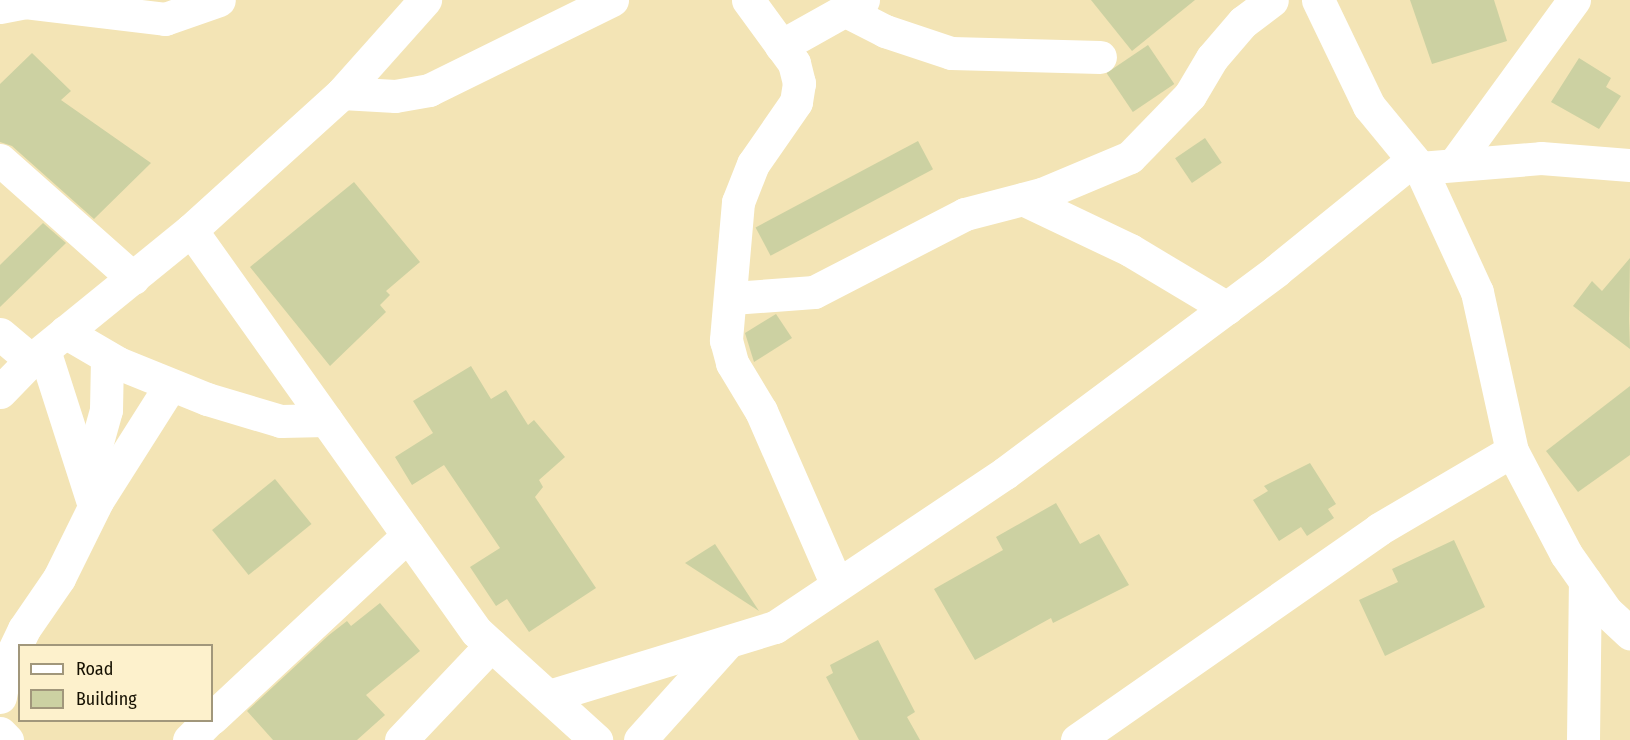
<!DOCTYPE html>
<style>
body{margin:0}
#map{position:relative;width:1630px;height:740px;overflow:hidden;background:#f3e4b5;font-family:"Fira Sans Condensed",sans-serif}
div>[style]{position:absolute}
.building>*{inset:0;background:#ccd1a2;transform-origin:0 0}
.minor>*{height:33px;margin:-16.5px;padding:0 16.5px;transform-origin:16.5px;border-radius:16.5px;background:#fff}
span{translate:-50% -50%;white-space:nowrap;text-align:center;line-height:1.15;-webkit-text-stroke:4.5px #fdf1cc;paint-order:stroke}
.legend{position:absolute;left:18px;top:644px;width:195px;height:78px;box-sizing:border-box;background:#fdf1cc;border:2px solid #a1977b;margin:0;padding:8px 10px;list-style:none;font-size:18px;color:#161102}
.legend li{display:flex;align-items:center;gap:12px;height:30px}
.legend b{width:30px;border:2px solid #a1977b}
</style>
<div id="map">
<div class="building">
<div style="clip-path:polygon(1091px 0,1195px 0,1132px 51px)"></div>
<div style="clip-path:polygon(1410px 0,1494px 0,1507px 41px,1432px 64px)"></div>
<div style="left:1148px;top:45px;width:47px;height:50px;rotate:56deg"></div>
<div style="clip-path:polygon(32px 53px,71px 91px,61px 100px,151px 163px,94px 219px,12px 146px,0 142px,0 84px)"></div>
<div style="clip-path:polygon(1579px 58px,1611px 78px,1606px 87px,1621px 96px,1599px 129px,1551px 102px)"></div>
<div style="left:1205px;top:138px;width:30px;height:36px;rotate:56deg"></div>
<div style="left:918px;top:141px;width:32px;height:184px;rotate:62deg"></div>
<div style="clip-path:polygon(354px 182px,420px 262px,386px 291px,390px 295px,380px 305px,386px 312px,330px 366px,250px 267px)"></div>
<div style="clip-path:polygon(43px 223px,66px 243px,0 307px,0 265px)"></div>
<div style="clip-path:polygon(1630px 258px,1629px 319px,1630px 349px,1573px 306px,1592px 281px,1602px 291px)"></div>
<div style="clip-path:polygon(776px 314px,792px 338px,754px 362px,745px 333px)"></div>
<div style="clip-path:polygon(471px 366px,491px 399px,506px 390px,528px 425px,534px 420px,565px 457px,539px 480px,543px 487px,535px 497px,596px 588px,529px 632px,507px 599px,496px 606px,470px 567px,500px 548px,444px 465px,412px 485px,395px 457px,433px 433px,413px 401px)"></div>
<div style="clip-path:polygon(1630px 386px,1630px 455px,1578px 492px,1546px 451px)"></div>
<div style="clip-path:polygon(1310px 463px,1336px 504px,1328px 509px,1334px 518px,1307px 536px,1301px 527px,1279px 541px,1253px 500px,1268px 491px,1264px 486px)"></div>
<div style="left:275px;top:479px;width:58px;height:81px;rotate:51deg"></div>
<div style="clip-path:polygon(1056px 503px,1080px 544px,1099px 534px,1129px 585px,1053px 623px,1051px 618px,975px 660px,934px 589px,1003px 550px,996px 537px)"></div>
<div style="clip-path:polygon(1454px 540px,1485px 607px,1385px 656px,1359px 600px,1398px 582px,1392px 569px)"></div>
<div style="clip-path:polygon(715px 544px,759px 611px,685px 563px)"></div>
<div style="clip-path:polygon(380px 603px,420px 651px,366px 695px,385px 715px,357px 740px,273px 740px,247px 711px,329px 635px,347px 621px,351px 626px)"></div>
<div style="clip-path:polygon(878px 640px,915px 712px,907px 717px,920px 740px,859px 740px,826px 677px,833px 673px,830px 665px)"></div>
</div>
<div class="minor">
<div style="left:748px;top:0;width:78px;rotate:53.9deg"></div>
<div style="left:794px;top:63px;width:21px;rotate:76deg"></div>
<div style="left:799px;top:83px;width:19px;rotate:99deg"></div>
<div style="left:796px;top:102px;width:75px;rotate:124.7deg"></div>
<div style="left:753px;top:164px;width:41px;rotate:111.5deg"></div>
<div style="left:738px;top:202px;width:139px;rotate:95deg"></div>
<div style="left:726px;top:340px;width:24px;rotate:75deg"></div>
<div style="left:732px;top:363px;width:56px;rotate:58.9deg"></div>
<div style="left:761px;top:411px;width:188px;rotate:66.4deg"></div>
<div style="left:1318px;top:0;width:118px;rotate:64.3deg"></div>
<div style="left:1369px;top:106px;width:80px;rotate:50.6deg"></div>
<div style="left:1420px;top:168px;width:136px;rotate:65.3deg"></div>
<div style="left:1477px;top:292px;width:163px;rotate:77.6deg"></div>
<div style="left:1512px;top:451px;width:116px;rotate:62.3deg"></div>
<div style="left:1566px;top:554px;width:70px;rotate:54.9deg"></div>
<div style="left:1606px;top:611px;width:33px;rotate:43deg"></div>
<div style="left:0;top:7px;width:25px;rotate:-11deg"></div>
<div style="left:25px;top:2px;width:141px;rotate:6.9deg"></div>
<div style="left:165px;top:19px;width:57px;rotate:-19.4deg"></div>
<div style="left:848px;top:12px;width:42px;rotate:27.2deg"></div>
<div style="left:885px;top:31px;width:70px;rotate:18.4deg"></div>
<div style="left:951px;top:53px;width:149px;rotate:1.5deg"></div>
<div style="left:781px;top:46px;width:94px;rotate:-29.3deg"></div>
<div style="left:342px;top:93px;width:53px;rotate:3.2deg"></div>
<div style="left:395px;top:96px;width:35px;rotate:-10deg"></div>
<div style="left:429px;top:90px;width:204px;rotate:-26.2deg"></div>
<div style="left:0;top:160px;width:178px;rotate:41.6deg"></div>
<div style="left:1455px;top:163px;width:202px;rotate:-53.9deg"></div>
<div style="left:1420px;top:168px;width:121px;rotate:-4.7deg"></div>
<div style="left:1541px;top:158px;width:89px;rotate:4.5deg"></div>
<div style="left:1023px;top:199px;width:119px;rotate:25.5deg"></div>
<div style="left:1130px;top:250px;width:113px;rotate:30.9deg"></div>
<div style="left:191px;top:230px;width:493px;rotate:54.6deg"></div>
<div style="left:477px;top:632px;width:161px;rotate:42.2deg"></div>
<div style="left:732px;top:298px;width:82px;rotate:-4.2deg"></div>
<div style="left:814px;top:292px;width:170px;rotate:-27.3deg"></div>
<div style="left:965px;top:214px;width:80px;rotate:-14.6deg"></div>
<div style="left:1042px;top:194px;width:95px;rotate:-22.8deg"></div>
<div style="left:1130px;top:157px;width:86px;rotate:-45.9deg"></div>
<div style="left:1190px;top:95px;width:43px;rotate:-59.3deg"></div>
<div style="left:1212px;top:58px;width:48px;rotate:-49.3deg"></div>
<div style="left:1243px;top:22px;width:36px;rotate:-37deg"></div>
<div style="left:65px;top:332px;width:61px;rotate:30.3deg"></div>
<div style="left:118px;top:363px;width:96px;rotate:22deg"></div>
<div style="left:207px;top:399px;width:77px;rotate:16.6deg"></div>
<div style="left:281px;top:421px;width:45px;rotate:-1.3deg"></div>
<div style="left:0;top:334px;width:40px;rotate:40deg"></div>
<div style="left:44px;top:350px;width:164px;rotate:72.2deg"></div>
<div style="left:0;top:392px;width:45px;rotate:-45.9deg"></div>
<div style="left:31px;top:360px;width:206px;rotate:-39.1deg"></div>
<div style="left:191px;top:230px;width:204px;rotate:-42.2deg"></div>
<div style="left:342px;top:93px;width:125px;rotate:-48.3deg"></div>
<div style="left:87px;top:478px;width:71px;rotate:-74.4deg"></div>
<div style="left:106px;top:410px;width:53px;rotate:-88.9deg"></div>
<div style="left:549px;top:696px;width:236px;rotate:-17deg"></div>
<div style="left:775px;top:627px;width:277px;rotate:-33.8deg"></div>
<div style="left:1005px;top:473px;width:339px;rotate:-36.7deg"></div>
<div style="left:1277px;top:270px;width:175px;rotate:-39deg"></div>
<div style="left:0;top:697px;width:28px;rotate:-80deg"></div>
<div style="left:5px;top:669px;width:44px;rotate:-64.6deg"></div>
<div style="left:24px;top:629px;width:62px;rotate:-55.5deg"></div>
<div style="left:59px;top:578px;width:86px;rotate:-63.7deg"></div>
<div style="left:97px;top:501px;width:136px;rotate:-57.6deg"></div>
<div style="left:212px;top:718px;width:268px;rotate:-43deg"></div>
<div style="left:0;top:733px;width:10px;rotate:45deg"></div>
<div style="left:189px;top:740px;width:28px;rotate:-45deg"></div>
<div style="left:401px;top:740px;width:131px;rotate:-46.5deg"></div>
<div style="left:640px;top:740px;width:130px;rotate:-48.1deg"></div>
<div style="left:1077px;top:740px;width:368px;rotate:-34.9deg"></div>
<div style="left:1379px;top:529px;width:154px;rotate:-30.4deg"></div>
<div style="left:1583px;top:740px;width:159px;rotate:-89.3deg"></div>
</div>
<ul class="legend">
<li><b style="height:8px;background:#fff"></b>Road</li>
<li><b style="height:16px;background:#ccd1a2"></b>Building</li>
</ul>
</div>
